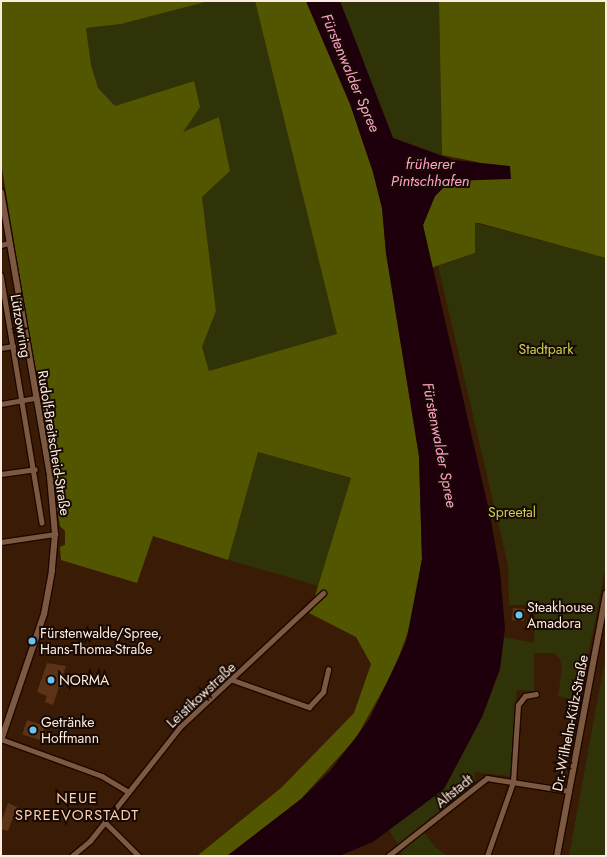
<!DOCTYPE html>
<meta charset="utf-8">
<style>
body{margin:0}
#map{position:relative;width:607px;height:857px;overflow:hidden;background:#3a1b05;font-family:Jost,sans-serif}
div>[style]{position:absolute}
.green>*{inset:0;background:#303308;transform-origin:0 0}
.forest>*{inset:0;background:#525600}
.water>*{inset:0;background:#1e000d}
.building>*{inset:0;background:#5c3316;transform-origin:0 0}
.roads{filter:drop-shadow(1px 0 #1d0700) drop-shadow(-1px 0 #1d0700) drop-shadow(0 1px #1d0700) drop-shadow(0 -1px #1d0700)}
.street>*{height:4.5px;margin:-2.25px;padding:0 2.25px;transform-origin:2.25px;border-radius:2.25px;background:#7d5942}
.secondary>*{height:6px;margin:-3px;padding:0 3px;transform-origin:3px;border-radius:3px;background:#7d5942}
.dots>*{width:11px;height:11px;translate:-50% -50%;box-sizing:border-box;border:2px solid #180a03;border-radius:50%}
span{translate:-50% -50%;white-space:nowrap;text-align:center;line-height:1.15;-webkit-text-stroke:4px #180a03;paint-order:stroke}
.street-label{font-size:14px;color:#fcebe0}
.park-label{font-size:14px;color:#c9d150}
.poi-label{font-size:14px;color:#fcebe0}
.left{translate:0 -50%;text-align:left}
.water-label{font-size:15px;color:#fea0c8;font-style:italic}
.neighbourhood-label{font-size:15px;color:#f8ceb4;letter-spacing:1px}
.frame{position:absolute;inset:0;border:2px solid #fcebe0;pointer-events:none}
</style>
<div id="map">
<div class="green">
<div style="clip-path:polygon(209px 1px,255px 1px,338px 334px,209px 371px,202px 347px,216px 311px,202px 197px,230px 171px,219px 117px,183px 133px,194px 81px,115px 106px,98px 88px,91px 65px,86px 28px,121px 24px)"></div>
<div style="clip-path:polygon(340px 1px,439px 1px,442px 155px,393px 138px)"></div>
<div style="clip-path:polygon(475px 223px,606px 258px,606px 565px,579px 701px,558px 696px,562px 669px,560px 659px,554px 653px,534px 653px,534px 691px,517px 690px,511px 773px,509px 776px,474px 772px,476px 784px,398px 845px,389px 830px,444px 789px,482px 717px,500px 669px,504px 637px,534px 643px,535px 605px,509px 605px,508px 565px,438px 266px,475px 253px)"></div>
<div style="left:258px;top:452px;width:97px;height:112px;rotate:16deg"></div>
<div style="clip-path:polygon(606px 655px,606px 856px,569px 856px,594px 719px)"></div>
<div style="clip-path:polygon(424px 832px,436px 848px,447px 856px,403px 856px,399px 851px)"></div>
</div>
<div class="forest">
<div style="clip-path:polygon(1px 1px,209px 1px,121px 24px,86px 28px,91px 65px,98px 88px,115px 106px,194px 81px,200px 107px,183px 132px,219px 117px,230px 171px,202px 197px,216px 311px,202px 347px,209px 371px,337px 334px,255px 1px,306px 1px,350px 104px,373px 172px,382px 208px,386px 253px,419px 456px,422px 559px,412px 621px,394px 670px,356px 738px,301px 799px,227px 856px,197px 856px,281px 788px,354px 713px,371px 664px,356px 637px,309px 613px,323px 597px,315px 596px,351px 478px,258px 452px,228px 560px,153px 536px,137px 583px,61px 560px,60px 547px,65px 545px,65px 531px,60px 526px,1px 162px)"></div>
<div style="clip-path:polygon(439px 1px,606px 1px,606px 258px,479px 223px,475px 223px,475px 253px,431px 268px,423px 225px,435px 196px,450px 181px,511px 178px,477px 162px,442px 155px)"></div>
</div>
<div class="water">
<div style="clip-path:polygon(306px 1px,340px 1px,393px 138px,453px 160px,510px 166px,511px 179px,450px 181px,435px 196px,423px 225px,490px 515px,500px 571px,505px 628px,500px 669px,482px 717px,444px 789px,373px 842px,339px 856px,227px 856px,301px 799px,330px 771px,369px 720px,406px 642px,422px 559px,419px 456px,386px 253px,382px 208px,373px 172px,350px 104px)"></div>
</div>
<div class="building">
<div style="left:513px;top:608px;width:12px;height:12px;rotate:5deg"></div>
<div style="clip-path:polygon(47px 663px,66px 666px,53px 705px,45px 702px,47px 696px,37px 692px)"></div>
<div style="left:27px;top:720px;width:19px;height:15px;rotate:18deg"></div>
<div style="clip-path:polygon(8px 803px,17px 807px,8px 831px,1px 829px,1px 823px)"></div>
</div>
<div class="roads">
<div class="street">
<div style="left:1px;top:245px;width:8px;rotate:-14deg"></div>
<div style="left:1px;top:275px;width:251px;rotate:80.6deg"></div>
<div style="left:1px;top:348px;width:12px;rotate:-9deg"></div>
<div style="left:1px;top:404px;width:36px;rotate:-10deg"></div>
<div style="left:1px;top:474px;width:34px;rotate:-8deg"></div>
<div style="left:1px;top:542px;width:55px;rotate:-8.4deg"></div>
<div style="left:233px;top:680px;width:81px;rotate:19.6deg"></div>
<div style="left:309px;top:707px;width:21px;rotate:-47deg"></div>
<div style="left:323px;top:692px;width:23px;rotate:-77deg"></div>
<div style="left:1px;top:739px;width:108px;rotate:20.1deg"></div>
<div style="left:102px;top:776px;width:31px;rotate:31deg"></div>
<div style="left:105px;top:822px;width:48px;rotate:45deg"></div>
<div style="left:72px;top:856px;width:23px;rotate:-40deg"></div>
<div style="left:90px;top:841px;width:145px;rotate:-51.7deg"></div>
<div style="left:180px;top:727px;width:196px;rotate:-43.1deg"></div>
<div style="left:388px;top:856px;width:126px;rotate:-38.2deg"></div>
<div style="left:487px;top:778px;width:83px;rotate:9deg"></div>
<div style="left:487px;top:856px;width:78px;rotate:-70.6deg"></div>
<div style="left:513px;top:782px;width:77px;rotate:-86.3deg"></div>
<div style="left:518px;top:705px;width:11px;rotate:-52deg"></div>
<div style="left:525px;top:696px;width:11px;rotate:-10deg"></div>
</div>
<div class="secondary">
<div style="left:1px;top:192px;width:289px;rotate:80.2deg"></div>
<div style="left:50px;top:477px;width:57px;rotate:85deg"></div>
<div style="left:55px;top:534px;width:37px;rotate:95deg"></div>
<div style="left:52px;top:571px;width:44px;rotate:100.5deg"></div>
<div style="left:44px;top:614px;width:133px;rotate:108.8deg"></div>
<div style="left:557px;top:856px;width:267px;rotate:-79.4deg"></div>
</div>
</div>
<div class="dots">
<div style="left:519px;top:615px;background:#6ac3f1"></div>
<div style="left:32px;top:641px;background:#6ac3f1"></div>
<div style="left:51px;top:680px;background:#6ac3f1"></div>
<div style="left:33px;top:730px;background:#6ac3f1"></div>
</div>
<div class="street-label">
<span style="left:21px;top:326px;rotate:80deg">Lützowring</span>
<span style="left:54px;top:443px;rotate:81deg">Rudolf-Breitscheid-Straße</span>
<span style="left:201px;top:695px;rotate:-43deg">Leistikowstraße</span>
<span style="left:570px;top:723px;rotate:-79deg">Dr.-Wilhelm-Külz-Straße</span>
<span style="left:454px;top:791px;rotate:-39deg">Altstadt</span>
</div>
<div class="park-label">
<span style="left:546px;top:349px">Stadtpark</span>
<span style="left:512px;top:512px">Spreetal</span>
</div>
<div class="poi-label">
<span class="left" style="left:527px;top:615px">Steakhouse<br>Amadora</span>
<span class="left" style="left:40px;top:641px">Fürstenwalde/Spree,<br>Hans-Thoma-Straße</span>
<span class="left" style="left:59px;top:680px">NORMA</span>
<span class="left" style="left:41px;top:730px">Getränke<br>Hoffmann</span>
</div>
<div class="water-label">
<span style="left:350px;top:73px;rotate:67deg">Fürstenwalder Spree</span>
<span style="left:430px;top:173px">früherer<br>Pintschhafen</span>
<span style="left:439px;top:445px;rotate:79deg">Fürstenwalder Spree</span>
</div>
<div class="neighbourhood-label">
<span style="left:77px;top:807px">NEUE<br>SPREEVORSTADT</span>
</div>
<div class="frame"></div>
</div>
